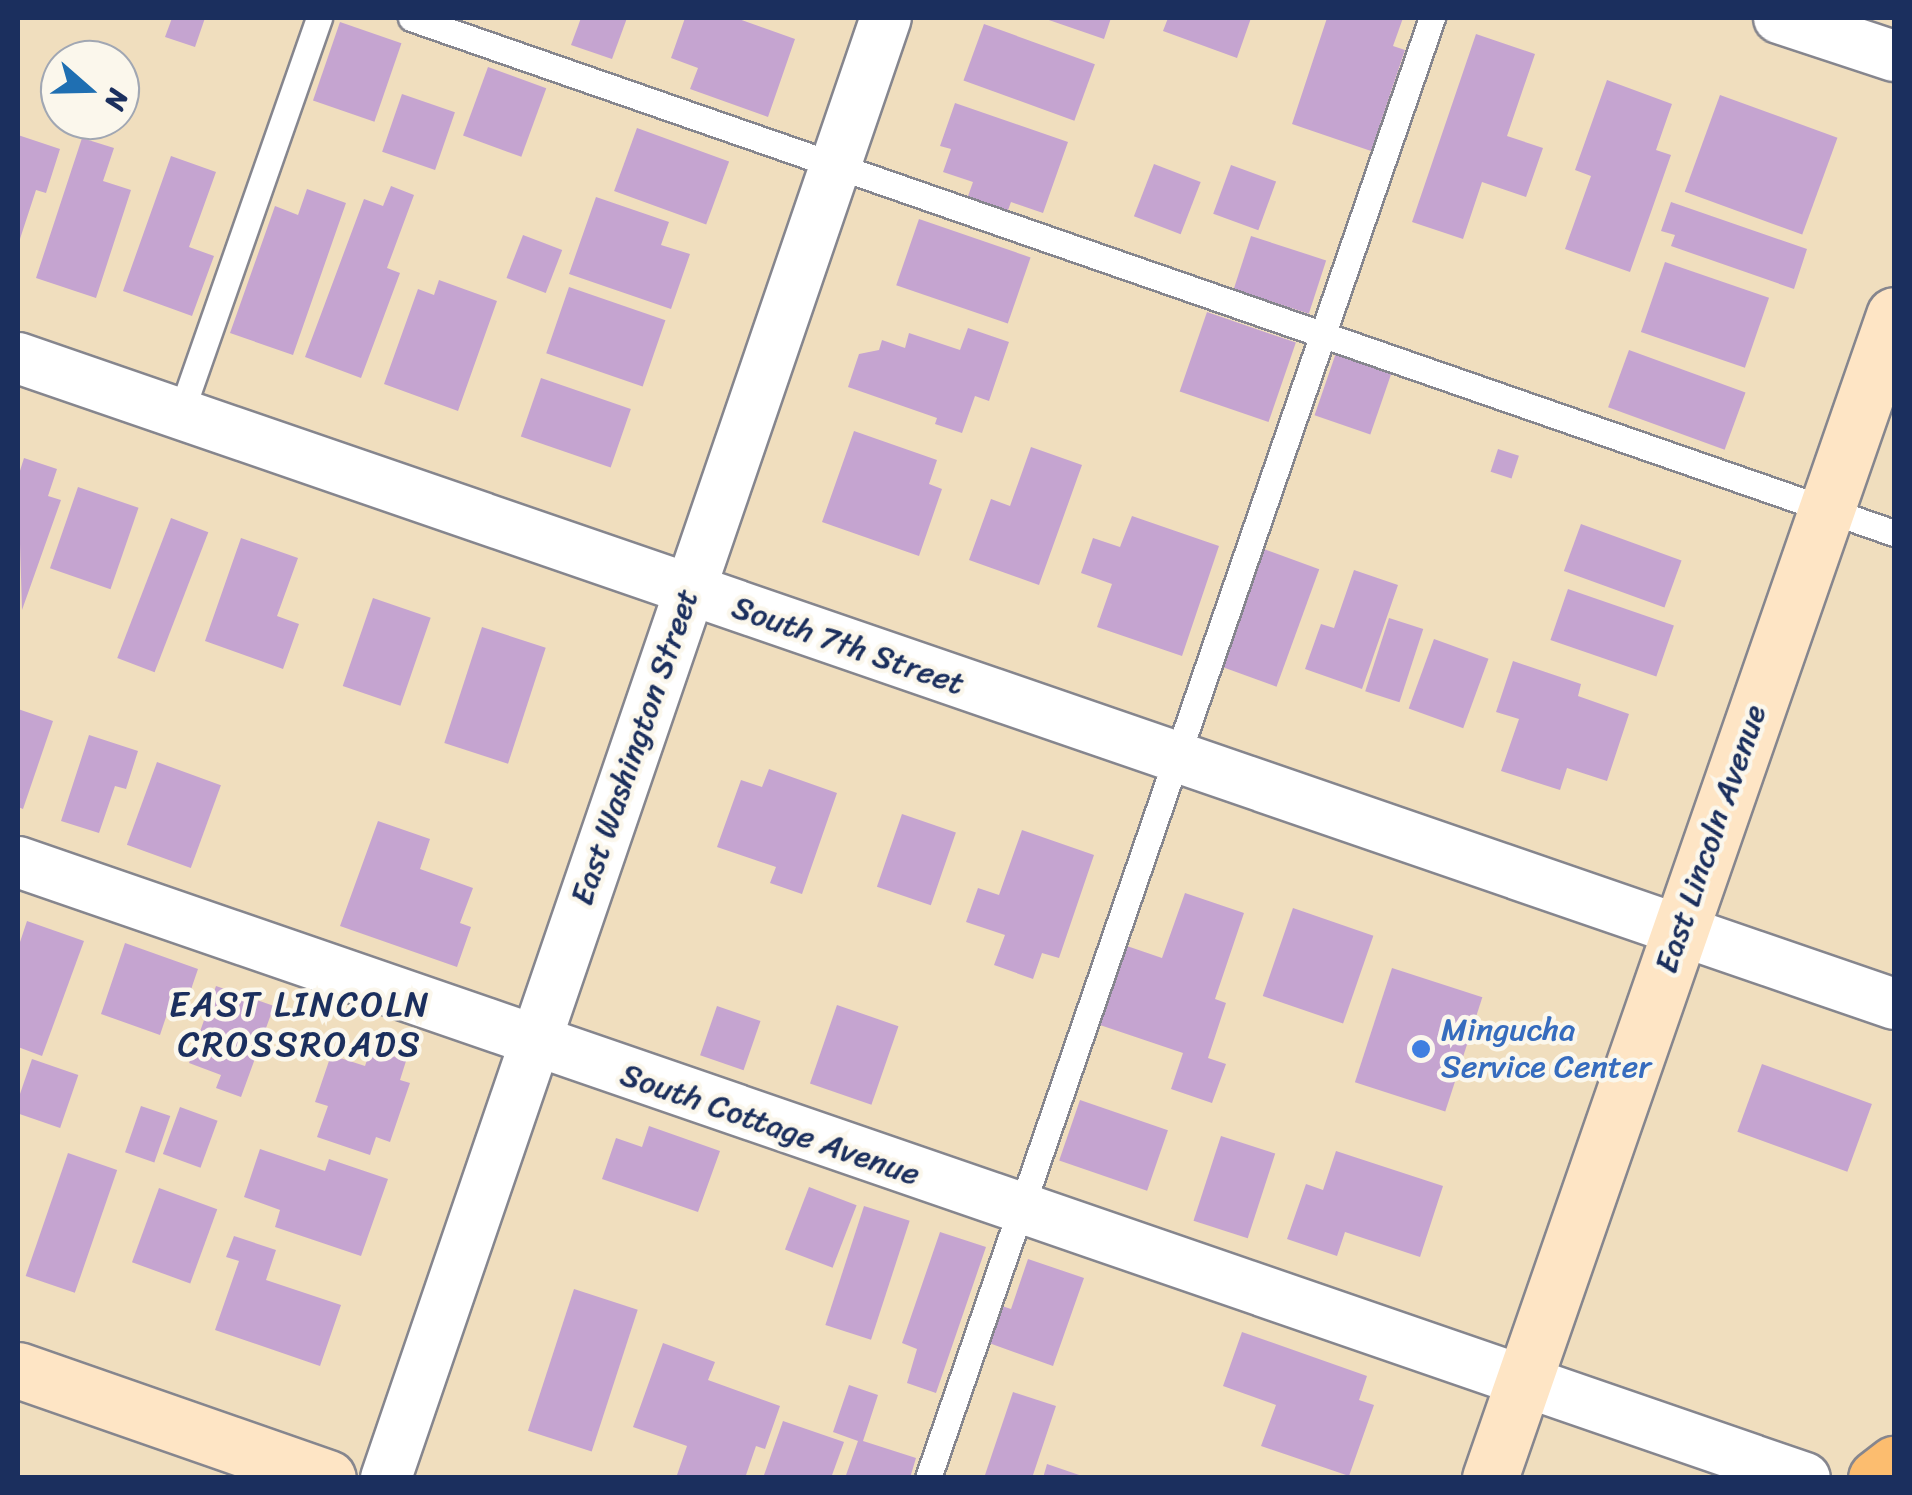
<!DOCTYPE html>
<style>
body{margin:0}
#map{position:relative;width:1912px;height:1495px;overflow:hidden;background:#f0debe;font-family:Sriracha,sans-serif}
div>[style]{position:absolute}
.building>*{inset:0;background:#c5a4d0;transform-origin:0 0}
.roads{filter:drop-shadow(2px 0 #86868e) drop-shadow(-2px 0 #86868e) drop-shadow(0 2px #86868e) drop-shadow(0 -2px #86868e)}
.service>*{height:25px;margin:-12.5px;padding:0 12.5px;transform-origin:12.5px;border-radius:12.5px;background:#fff}
.minor>*{height:50px;margin:-25px;padding:0 25px;transform-origin:25px;border-radius:25px;background:#fff}
.secondary>*{height:55px;margin:-27.5px;padding:0 27.5px;transform-origin:27.5px;border-radius:27.5px;background:#fee5c5}
.trunk>*{height:55px;margin:-27.5px;padding:0 27.5px;transform-origin:27.5px;border-radius:27.5px;background:#fcbd6f}
.dots>*{width:28px;height:28px;translate:-50% -50%;box-sizing:border-box;border:5px solid #fbf7ec;border-radius:50%}
span{translate:-50% -50%;white-space:nowrap;text-align:center;line-height:1.15;-webkit-text-stroke:9px #fbf7ec;paint-order:stroke}
.street-label{font-size:32px;color:#1b2f5e}
.shop-label{font-size:32px;color:#366cbe}
.left{translate:0 -50%;text-align:left}
.neighbourhood-label{font-size:35px;color:#1b2f5e;letter-spacing:2.5px}
.frame{position:absolute;inset:0;border:20px solid #1b2f5e;pointer-events:none}
.north{position:absolute;left:40px;top:40px;width:100px;height:100px;box-sizing:border-box;background:#fbf7ec;border:2px solid #a1a7b3;border-radius:50%;rotate:110deg;font-size:28px;font-weight:700;line-height:40px;text-align:center;color:#1b2f5e}
.north::after{content:'';display:block;margin:auto;width:35px;height:45px;background:#1f6fb2;clip-path:polygon(50% 0,100% 100%,50% 72%,0 100%)}
</style>
<div id="map">
<div class="building">
<div style="clip-path:polygon(172px 18px,205px 18px,195px 47px,165px 37px)"></div>
<div style="clip-path:polygon(581px 18px,627px 18px,612px 59px,571px 45px)"></div>
<div style="clip-path:polygon(685px 18px,736px 18px,795px 39px,768px 117px,690px 89px,698px 68px,671px 58px)"></div>
<div style="clip-path:polygon(1043px 18px,1111px 18px,1104px 39px)"></div>
<div style="clip-path:polygon(1168px 18px,1251px 18px,1237px 58px,1163px 31px)"></div>
<div style="clip-path:polygon(1327px 18px,1403px 18px,1393px 46px,1405px 50px,1371px 151px,1292px 124px)"></div>
<div style="left:340px;top:22px;width:65px;height:83px;rotate:19deg"></div>
<div style="left:984px;top:24px;width:118px;height:60px;rotate:20deg"></div>
<div style="clip-path:polygon(1476px 34px,1535px 54px,1507px 136px,1543px 148px,1526px 197px,1482px 182px,1463px 239px,1412px 222px)"></div>
<div style="left:488px;top:67px;width:62px;height:73px;rotate:20deg"></div>
<div style="clip-path:polygon(1607px 80px,1672px 104px,1656px 150px,1671px 155px,1630px 272px,1565px 249px,1591px 176px,1575px 170px)"></div>
<div style="left:402px;top:94px;width:56px;height:61px;rotate:19deg"></div>
<div style="left:1720px;top:95px;width:125px;height:103px;rotate:20deg"></div>
<div style="clip-path:polygon(955px 103px,1068px 142px,1043px 213px,1011px 202px,1007px 213px,967px 199px,973px 182px,943px 172px,951px 149px,940px 146px)"></div>
<div style="left:637px;top:128px;width:98px;height:67px;rotate:20deg"></div>
<div style="clip-path:polygon(18px 135px,60px 149px,46px 193px,36px 190px,18px 245px)"></div>
<div style="clip-path:polygon(82px 138px,114px 148px,103px 181px,131px 190px,96px 298px,36px 278px)"></div>
<div style="clip-path:polygon(171px 156px,216px 172px,189px 247px,214px 256px,192px 316px,123px 291px)"></div>
<div style="left:1154px;top:164px;width:50px;height:56px;rotate:21deg"></div>
<div style="left:1231px;top:165px;width:48px;height:52px;rotate:20deg"></div>
<div style="clip-path:polygon(391px 186px,414px 195px,387px 268px,400px 273px,361px 378px,305px 357px,364px 199px,383px 206px)"></div>
<div style="clip-path:polygon(307px 189px,346px 203px,293px 355px,230px 333px,275px 206px,298px 215px)"></div>
<div style="clip-path:polygon(596px 197px,669px 222px,661px 245px,690px 254px,671px 309px,569px 274px)"></div>
<div style="clip-path:polygon(1671px 202px,1807px 249px,1794px 289px,1671px 246px,1675px 235px,1661px 231px)"></div>
<div style="left:919px;top:219px;width:118px;height:70px;rotate:19deg"></div>
<div style="left:523px;top:235px;width:42px;height:46px;rotate:21deg"></div>
<div style="left:1251px;top:236px;width:79px;height:56px;rotate:18deg"></div>
<div style="left:1665px;top:262px;width:110px;height:74px;rotate:19deg"></div>
<div style="clip-path:polygon(439px 280px,497px 301px,458px 411px,384px 384px,418px 289px,434px 295px)"></div>
<div style="left:569px;top:287px;width:102px;height:70px;rotate:19deg"></div>
<div style="left:1207px;top:312px;width:94px;height:84px;rotate:19deg"></div>
<div style="clip-path:polygon(968px 328px,1009px 342px,989px 401px,975px 396px,962px 433px,935px 424px,937px 418px,848px 387px,859px 354px,879px 350px,882px 340px,905px 348px,909px 333px,960px 350px)"></div>
<div style="left:1337px;top:350px;width:59px;height:69px;rotate:19deg"></div>
<div style="left:1629px;top:350px;width:124px;height:61px;rotate:20deg"></div>
<div style="left:541px;top:378px;width:95px;height:62px;rotate:19deg"></div>
<div style="clip-path:polygon(854px 431px,937px 460px,929px 484px,942px 489px,919px 556px,822px 522px)"></div>
<div style="clip-path:polygon(1031px 447px,1082px 465px,1039px 585px,969px 560px,991px 499px,1010px 506px)"></div>
<div style="left:1498px;top:449px;width:22px;height:24px;rotate:18deg"></div>
<div style="clip-path:polygon(24px 458px,57px 469px,48px 496px,61px 500px,22px 610px,18px 477px)"></div>
<div style="left:78px;top:487px;width:64px;height:86px;rotate:19deg"></div>
<div style="clip-path:polygon(1132px 516px,1219px 546px,1182px 656px,1097px 627px,1112px 584px,1081px 573px,1093px 538px,1120px 547px)"></div>
<div style="left:171px;top:518px;width:40px;height:150px;rotate:21deg"></div>
<div style="left:1581px;top:524px;width:107px;height:50px;rotate:20deg"></div>
<div style="clip-path:polygon(241px 538px,298px 558px,277px 616px,299px 624px,283px 669px,205px 641px)"></div>
<div style="left:1261px;top:548px;width:62px;height:125px;rotate:20deg"></div>
<div style="clip-path:polygon(1354px 570px,1398px 585px,1362px 689px,1305px 669px,1321px 624px,1334px 628px)"></div>
<div style="left:1568px;top:589px;width:112px;height:54px;rotate:19deg"></div>
<div style="left:373px;top:598px;width:61px;height:93px;rotate:19deg"></div>
<div style="left:1389px;top:618px;width:36px;height:77px;rotate:18deg"></div>
<div style="left:482px;top:627px;width:67px;height:122px;rotate:18deg"></div>
<div style="left:1434px;top:639px;width:58px;height:74px;rotate:20deg"></div>
<div style="clip-path:polygon(1513px 661px,1581px 684px,1578px 696px,1629px 714px,1607px 781px,1567px 768px,1560px 790px,1501px 771px,1519px 719px,1496px 712px)"></div>
<div style="clip-path:polygon(18px 709px,53px 721px,23px 809px,18px 807px)"></div>
<div style="clip-path:polygon(89px 735px,138px 751px,126px 789px,115px 786px,99px 833px,61px 821px)"></div>
<div style="left:157px;top:762px;width:68px;height:88px;rotate:20deg"></div>
<div style="clip-path:polygon(769px 769px,837px 793px,802px 894px,770px 883px,776px 867px,717px 847px,741px 780px,762px 787px)"></div>
<div style="left:902px;top:814px;width:57px;height:77px;rotate:19deg"></div>
<div style="clip-path:polygon(378px 821px,430px 839px,420px 869px,473px 888px,460px 923px,471px 927px,457px 967px,340px 926px)"></div>
<div style="clip-path:polygon(1022px 830px,1094px 855px,1059px 958px,1042px 953px,1033px 979px,994px 965px,1005px 935px,966px 922px,978px 888px,999px 895px)"></div>
<div style="clip-path:polygon(1185px 893px,1244px 913px,1215px 999px,1226px 1003px,1208px 1058px,1226px 1064px,1212px 1103px,1171px 1089px,1183px 1053px,1097px 1024px,1124px 945px,1162px 958px)"></div>
<div style="left:1293px;top:908px;width:85px;height:93px;rotate:19deg"></div>
<div style="clip-path:polygon(27px 921px,84px 941px,42px 1056px,18px 1047px,18px 948px)"></div>
<div style="clip-path:polygon(125px 943px,198px 969px,184px 1010px,170px 1005px,160px 1035px,101px 1014px)"></div>
<div style="left:1392px;top:968px;width:95px;height:120px;rotate:18deg"></div>
<div style="clip-path:polygon(216px 986px,274px 1006px,241px 1097px,216px 1088px,221px 1075px,189px 1063px)"></div>
<div style="left:837px;top:1005px;width:65px;height:83px;rotate:19deg"></div>
<div style="left:717px;top:1006px;width:46px;height:52px;rotate:19deg"></div>
<div style="clip-path:polygon(371px 1048px,406px 1061px,400px 1080px,410px 1083px,390px 1142px,376px 1137px,370px 1155px,317px 1137px,328px 1106px,315px 1102px,331px 1055px,365px 1066px)"></div>
<div style="left:32px;top:1059px;width:49px;height:56px;rotate:19deg"></div>
<div style="left:1762px;top:1064px;width:117px;height:72px;rotate:20deg"></div>
<div style="left:1080px;top:1100px;width:93px;height:64px;rotate:19deg"></div>
<div style="left:141px;top:1106px;width:31px;height:49px;rotate:19deg"></div>
<div style="left:180px;top:1107px;width:40px;height:50px;rotate:20deg"></div>
<div style="clip-path:polygon(649px 1126px,720px 1151px,698px 1212px,602px 1179px,616px 1138px,642px 1147px)"></div>
<div style="left:1221px;top:1136px;width:57px;height:89px;rotate:18deg"></div>
<div style="clip-path:polygon(260px 1149px,325px 1171px,329px 1159px,388px 1179px,361px 1256px,275px 1227px,280px 1210px,244px 1197px)"></div>
<div style="clip-path:polygon(1336px 1151px,1443px 1186px,1420px 1257px,1345px 1232px,1337px 1256px,1287px 1239px,1306px 1184px,1323px 1190px)"></div>
<div style="left:68px;top:1153px;width:52px;height:130px;rotate:19deg"></div>
<div style="left:809px;top:1187px;width:51px;height:67px;rotate:21deg"></div>
<div style="left:159px;top:1188px;width:62px;height:79px;rotate:20deg"></div>
<div style="left:864px;top:1206px;width:48px;height:125px;rotate:18deg"></div>
<div style="clip-path:polygon(940px 1232px,986px 1247px,936px 1393px,907px 1383px,917px 1349px,902px 1343px)"></div>
<div style="clip-path:polygon(234px 1236px,276px 1250px,266px 1280px,341px 1305px,320px 1366px,215px 1330px,239px 1261px,226px 1257px)"></div>
<div style="clip-path:polygon(1028px 1259px,1084px 1278px,1053px 1366px,989px 1343px,1002px 1306px,1011px 1309px)"></div>
<div style="left:574px;top:1289px;width:67px;height:149px;rotate:18deg"></div>
<div style="clip-path:polygon(1242px 1332px,1367px 1376px,1359px 1400px,1374px 1405px,1349px 1476px,1261px 1446px,1276px 1405px,1223px 1386px)"></div>
<div style="clip-path:polygon(663px 1343px,715px 1362px,708px 1380px,780px 1406px,765px 1449px,756px 1446px,745px 1478px,676px 1478px,687px 1446px,633px 1427px)"></div>
<div style="clip-path:polygon(849px 1385px,878px 1395px,863px 1441px,916px 1458px,910px 1478px,845px 1478px,858px 1441px,833px 1432px)"></div>
<div style="clip-path:polygon(1013px 1392px,1056px 1406px,1032px 1478px,984px 1478px)"></div>
<div style="clip-path:polygon(783px 1421px,844px 1442px,831px 1478px,763px 1478px)"></div>
<div style="clip-path:polygon(1047px 1464px,1085px 1477px,1085px 1478px,1043px 1478px)"></div>
</div>
<div class="roads">
<div class="service">
<div style="left:411px;top:18px;width:1570px;rotate:19.15deg"></div>
<div style="left:180px;top:415px;width:421px;rotate:-70.7deg"></div>
<div style="left:928px;top:1478px;width:1545px;rotate:-70.96deg"></div>
</div>
<div class="minor">
<div style="left:1779px;top:18px;width:121px;rotate:18.3deg"></div>
<div style="left:18px;top:358px;width:1984px;rotate:19deg"></div>
<div style="left:18px;top:862px;width:1890px;rotate:19.02deg"></div>
<div style="left:386px;top:1478px;width:1543px;rotate:-71.1deg"></div>
</div>
<div class="secondary">
<div style="left:18px;top:1370px;width:328px;rotate:19.2deg"></div>
<div style="left:1490px;top:1478px;width:1231px;rotate:-70.84deg"></div>
</div>
<div class="trunk">
<div style="left:1876px;top:1478px;width:23px;rotate:-38deg"></div>
</div>
</div>
<div class="dots">
<div style="left:1421px;top:1049px;background:#3f7fe0"></div>
</div>
<div class="street-label">
<span style="left:848px;top:646px;rotate:19deg">South 7th Street</span>
<span style="left:635px;top:747px;rotate:-71deg">East Washington Street</span>
<span style="left:1711px;top:839px;rotate:-71deg">East Lincoln Avenue</span>
<span style="left:770px;top:1125px;rotate:19deg">South Cottage Avenue</span>
</div>
<div class="shop-label">
<span class="left" style="left:1441px;top:1049px">Mingucha<br>Service Center</span>
</div>
<div class="neighbourhood-label">
<span style="left:300px;top:1024px">EAST LINCOLN<br>CROSSROADS</span>
</div>
<div class="frame"></div>
<div class="north">N</div>
</div>
